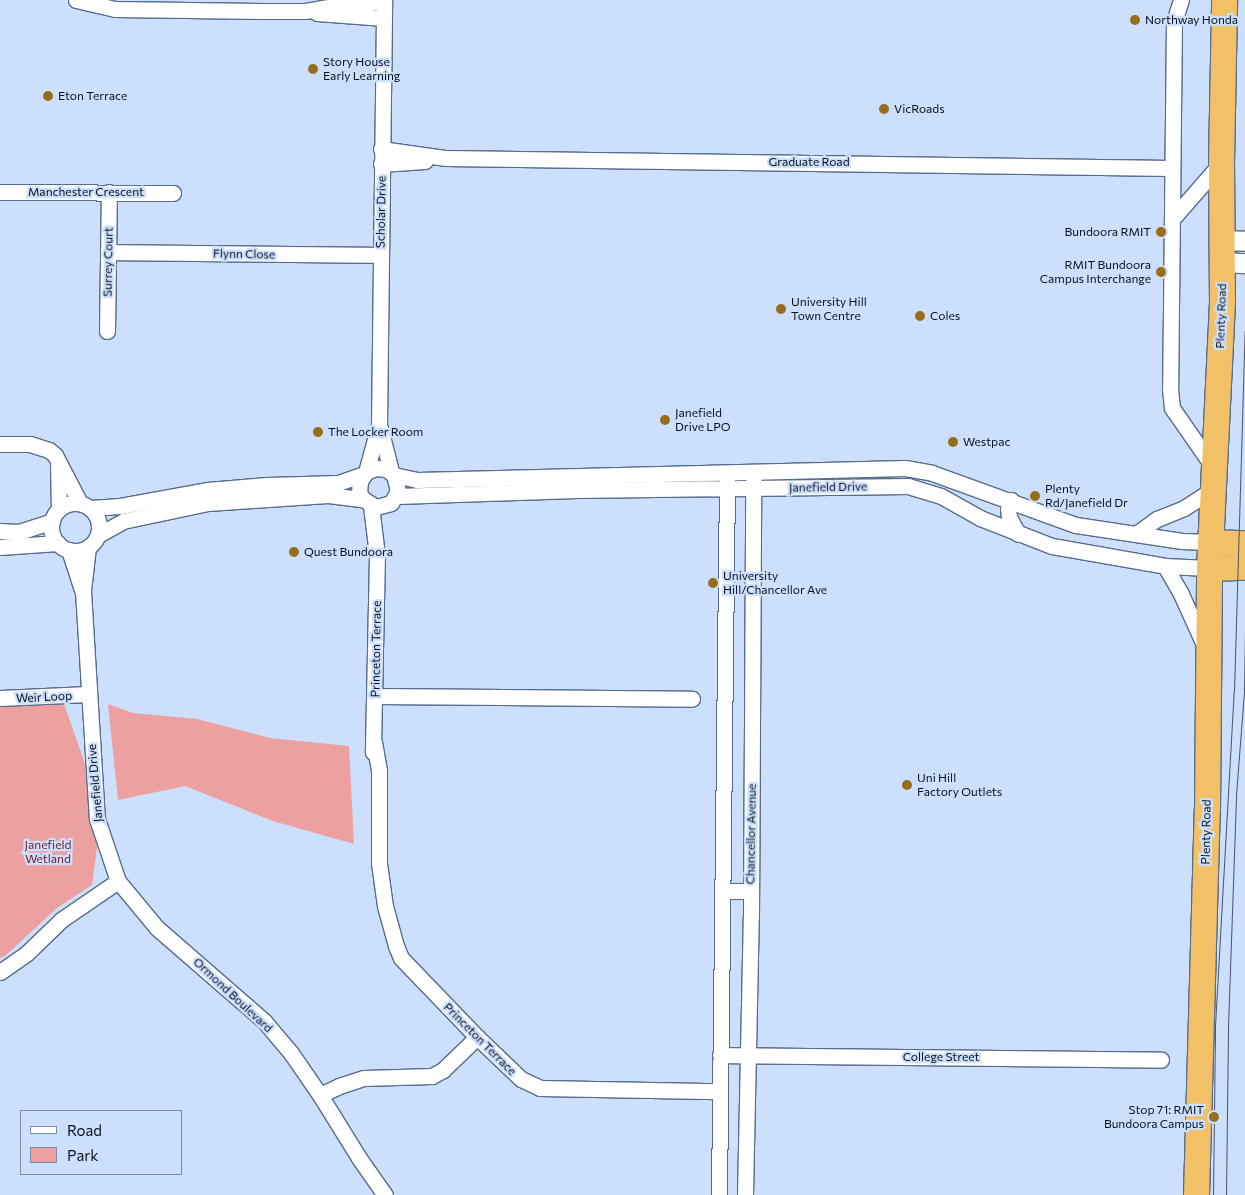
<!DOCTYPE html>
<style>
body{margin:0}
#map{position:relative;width:1245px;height:1195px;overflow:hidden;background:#ccdffc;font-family:Commissioner,sans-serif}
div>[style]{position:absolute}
.green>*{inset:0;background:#eca0a0}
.roads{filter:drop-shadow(1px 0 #576c8c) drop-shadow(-1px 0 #576c8c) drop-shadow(0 1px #576c8c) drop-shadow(0 -1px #576c8c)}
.minor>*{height:15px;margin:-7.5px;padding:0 7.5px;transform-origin:7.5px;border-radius:7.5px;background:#fff}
.minor>.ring{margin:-7.5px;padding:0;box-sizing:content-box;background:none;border:15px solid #fff;border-radius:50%}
.tertiary>*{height:19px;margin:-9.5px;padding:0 9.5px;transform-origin:9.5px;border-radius:9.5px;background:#fff}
.trunk>*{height:25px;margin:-12.5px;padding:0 12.5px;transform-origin:12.5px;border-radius:12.5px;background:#f2c066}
.tram>*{height:1px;margin:-0.5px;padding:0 0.5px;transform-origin:0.5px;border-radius:0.5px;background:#485465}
.dots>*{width:14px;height:14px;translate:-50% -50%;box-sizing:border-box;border:2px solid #ccdffc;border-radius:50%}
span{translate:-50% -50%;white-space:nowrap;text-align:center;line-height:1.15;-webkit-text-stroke:4.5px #ccdffc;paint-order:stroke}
.poi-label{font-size:12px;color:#070f1b}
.left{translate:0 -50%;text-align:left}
.right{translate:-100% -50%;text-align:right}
.street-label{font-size:12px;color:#070f1b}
.park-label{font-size:12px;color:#731925}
.legend{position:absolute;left:20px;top:1110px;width:162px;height:65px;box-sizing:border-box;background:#ccdffc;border:1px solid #7d8ca2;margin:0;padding:6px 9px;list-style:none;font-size:15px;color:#070f1b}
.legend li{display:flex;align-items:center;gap:10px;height:25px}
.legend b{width:25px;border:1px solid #7d8ca2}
</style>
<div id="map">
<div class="green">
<div style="clip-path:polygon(64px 704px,84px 761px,97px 848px,92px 885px,57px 908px,5px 956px,0 958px,0 707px)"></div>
<div style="clip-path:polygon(108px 704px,133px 713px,197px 719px,270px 738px,349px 746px,354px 844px,273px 821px,185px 786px,118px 800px)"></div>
</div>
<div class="roads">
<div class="minor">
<div style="left:76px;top:0;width:40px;rotate:13deg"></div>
<div style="left:115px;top:9px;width:146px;rotate:0.8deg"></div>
<div style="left:261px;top:11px;width:44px"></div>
<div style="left:305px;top:11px;width:27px;rotate:-10deg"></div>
<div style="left:332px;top:6px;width:52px;rotate:-5.5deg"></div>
<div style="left:1181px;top:0;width:22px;rotate:108deg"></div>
<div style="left:1174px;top:21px;width:368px;rotate:90.6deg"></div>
<div style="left:1170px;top:389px;width:19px;rotate:84deg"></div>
<div style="left:1172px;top:408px;width:72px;rotate:55.2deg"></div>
<div style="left:317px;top:13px;width:67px;rotate:4.3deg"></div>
<div style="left:381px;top:149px;width:66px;rotate:7.9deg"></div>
<div style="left:446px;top:158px;width:726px;rotate:0.79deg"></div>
<div style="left:381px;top:164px;width:44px;rotate:-3.9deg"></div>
<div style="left:0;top:192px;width:173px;rotate:0.3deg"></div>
<div style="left:1173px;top:218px;width:73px;rotate:-48.9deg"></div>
<div style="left:108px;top:252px;width:272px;rotate:0.6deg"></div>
<div style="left:107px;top:331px;width:139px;rotate:-89.2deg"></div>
<div style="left:380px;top:428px;width:44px;rotate:75.7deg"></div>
<div style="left:0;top:444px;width:30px"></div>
<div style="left:30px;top:444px;width:20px;rotate:18deg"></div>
<div style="left:49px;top:450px;width:8px;rotate:40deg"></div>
<div style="left:55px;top:455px;width:54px;rotate:62.5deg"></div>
<div style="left:58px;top:463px;width:46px;rotate:88.8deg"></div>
<div style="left:366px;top:472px;width:49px;rotate:-74.5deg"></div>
<div style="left:379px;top:425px;width:425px;rotate:-89.3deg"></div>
<div style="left:394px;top:475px;width:16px;rotate:76deg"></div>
<div style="left:398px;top:491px;width:14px;rotate:120deg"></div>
<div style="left:391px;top:503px;width:16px;rotate:165deg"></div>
<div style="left:376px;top:507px;width:15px;rotate:-148deg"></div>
<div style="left:363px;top:499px;width:7px;rotate:-124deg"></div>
<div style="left:359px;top:493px;width:12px;rotate:-85deg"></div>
<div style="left:360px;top:481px;width:11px;rotate:-56deg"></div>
<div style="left:366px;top:472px;width:11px;rotate:-22deg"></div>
<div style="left:376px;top:468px;width:10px;rotate:6deg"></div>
<div style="left:386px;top:469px;width:10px;rotate:37deg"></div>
<div style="left:394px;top:475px;width:24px;rotate:12deg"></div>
<div style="left:417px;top:480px;width:488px;rotate:-1.4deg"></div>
<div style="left:905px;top:468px;width:27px;rotate:10deg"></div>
<div style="left:932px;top:473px;width:153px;rotate:19.9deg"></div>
<div style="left:1076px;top:525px;width:107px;rotate:8.6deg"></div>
<div style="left:1182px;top:541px;width:28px;rotate:2deg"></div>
<div style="left:397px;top:496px;width:180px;rotate:-1.9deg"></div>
<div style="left:577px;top:490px;width:331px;rotate:-0.7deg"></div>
<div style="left:908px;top:486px;width:34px;rotate:17deg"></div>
<div style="left:941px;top:496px;width:45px;rotate:29.4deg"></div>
<div style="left:980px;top:518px;width:77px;rotate:21.3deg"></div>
<div style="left:1052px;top:546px;width:115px;rotate:10deg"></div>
<div style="left:1165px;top:566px;width:44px;rotate:2.6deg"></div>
<div style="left:1011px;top:500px;width:9px;rotate:108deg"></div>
<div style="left:1008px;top:509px;width:8px;rotate:83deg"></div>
<div style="left:1009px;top:517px;width:19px;rotate:62deg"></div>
<div class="ring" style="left:51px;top:503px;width:33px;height:33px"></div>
<div style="left:371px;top:506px;width:49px;rotate:83deg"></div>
<div style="left:377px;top:555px;width:197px;rotate:91.2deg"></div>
<div style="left:90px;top:508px;width:30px;rotate:-4deg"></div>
<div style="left:120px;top:506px;width:88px;rotate:-10.4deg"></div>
<div style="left:207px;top:490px;width:60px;rotate:-4.8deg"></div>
<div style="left:267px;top:485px;width:71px;rotate:-1.6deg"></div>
<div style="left:338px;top:483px;width:28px;rotate:-19deg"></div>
<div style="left:0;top:531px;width:19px;rotate:3deg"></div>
<div style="left:19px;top:532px;width:35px;rotate:-18deg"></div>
<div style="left:1136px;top:534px;width:26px;rotate:-36deg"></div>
<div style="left:1157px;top:519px;width:29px;rotate:-22deg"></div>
<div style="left:1184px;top:508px;width:35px;rotate:-33deg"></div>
<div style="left:98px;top:535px;width:29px;rotate:-29deg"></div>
<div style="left:123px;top:521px;width:87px;rotate:-12deg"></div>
<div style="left:208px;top:503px;width:120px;rotate:-3.8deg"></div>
<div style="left:328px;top:495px;width:35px;rotate:7deg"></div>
<div style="left:0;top:547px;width:58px;rotate:-3.9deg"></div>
<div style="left:88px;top:547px;width:44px;rotate:96.5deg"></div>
<div style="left:83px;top:591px;width:228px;rotate:86.5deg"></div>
<div style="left:97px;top:819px;width:65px;rotate:71.3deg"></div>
<div style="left:118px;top:881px;width:61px;rotate:50.3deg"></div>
<div style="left:157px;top:928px;width:142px;rotate:41deg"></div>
<div style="left:264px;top:1021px;width:42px;rotate:49.8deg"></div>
<div style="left:291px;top:1053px;width:51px;rotate:55.4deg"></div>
<div style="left:320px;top:1095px;width:74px;rotate:58.2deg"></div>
<div style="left:359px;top:1158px;width:45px;rotate:54.9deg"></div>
<div style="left:69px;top:550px;width:42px;rotate:72deg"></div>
<div style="left:1165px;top:566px;width:32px;rotate:60deg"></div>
<div style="left:1181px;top:594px;width:56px;rotate:65.7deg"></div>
<div style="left:375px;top:696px;width:317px;rotate:0.5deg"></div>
<div style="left:0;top:698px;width:88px;rotate:-2.6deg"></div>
<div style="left:374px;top:742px;width:29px;rotate:80deg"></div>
<div style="left:379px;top:771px;width:92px;rotate:90deg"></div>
<div style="left:379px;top:863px;width:43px;rotate:82.1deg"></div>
<div style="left:385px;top:906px;width:41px;rotate:74.6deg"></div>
<div style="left:396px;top:946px;width:13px;rotate:67deg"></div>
<div style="left:401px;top:958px;width:110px;rotate:46.1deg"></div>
<div style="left:477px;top:1037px;width:61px;rotate:43.7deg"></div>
<div style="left:521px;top:1079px;width:21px;rotate:25deg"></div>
<div style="left:540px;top:1088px;width:180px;rotate:1deg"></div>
<div style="left:722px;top:891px;width:29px"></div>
<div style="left:0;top:972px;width:33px;rotate:-35deg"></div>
<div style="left:27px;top:953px;width:47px;rotate:-44.1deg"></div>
<div style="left:61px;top:920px;width:69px;rotate:-34.4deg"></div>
<div style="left:720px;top:1055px;width:441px;rotate:0.6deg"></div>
<div style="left:320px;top:1095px;width:21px;rotate:-25deg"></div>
<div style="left:339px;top:1086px;width:26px;rotate:-18deg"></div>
<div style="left:364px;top:1078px;width:68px;rotate:-1.7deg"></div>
<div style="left:432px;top:1076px;width:13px;rotate:-29deg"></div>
<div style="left:443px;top:1070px;width:47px;rotate:-44.1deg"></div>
<div style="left:719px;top:1195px;width:716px;rotate:-89.36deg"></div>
<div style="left:745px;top:1195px;width:279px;rotate:-88.8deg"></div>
<div style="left:751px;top:916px;width:437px;rotate:-89.7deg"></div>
</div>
<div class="tertiary">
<div style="left:1222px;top:240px;width:23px;rotate:2deg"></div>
<div style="left:1223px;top:262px;width:22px;rotate:3deg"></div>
</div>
<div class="trunk">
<div style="left:1210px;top:542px;width:35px;rotate:2deg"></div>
<div style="left:1209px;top:568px;width:36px;rotate:-2deg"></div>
<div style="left:1196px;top:1195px;width:385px;rotate:-88.4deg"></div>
<div style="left:1207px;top:810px;width:242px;rotate:-89.5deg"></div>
<div style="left:1209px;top:568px;width:267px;rotate:-87.2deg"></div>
<div style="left:1222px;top:301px;width:138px;rotate:-90.4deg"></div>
<div style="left:1221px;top:163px;width:163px;rotate:-88.9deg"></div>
</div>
</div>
<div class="tram">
<div style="left:1213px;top:1195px;width:169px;rotate:-89.3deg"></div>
<div style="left:1215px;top:1026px;width:336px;rotate:-86.8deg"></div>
<div style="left:1234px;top:691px;width:361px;rotate:-88.3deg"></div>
<div style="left:1226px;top:1195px;width:168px;rotate:-89.3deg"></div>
<div style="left:1228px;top:1027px;width:232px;rotate:-88deg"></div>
<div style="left:1236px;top:795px;width:103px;rotate:-85.6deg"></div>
<div style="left:1244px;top:692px;width:66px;rotate:-89.1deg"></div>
</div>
<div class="dots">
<div style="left:1135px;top:20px;background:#976d1a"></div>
<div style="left:313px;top:69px;background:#976d1a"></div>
<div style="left:48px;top:96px;background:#976d1a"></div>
<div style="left:884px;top:109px;background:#976d1a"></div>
<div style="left:1161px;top:232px;background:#976d1a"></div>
<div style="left:1161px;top:272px;background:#976d1a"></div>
<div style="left:781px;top:309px;background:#976d1a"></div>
<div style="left:920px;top:316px;background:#976d1a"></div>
<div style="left:665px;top:420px;background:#976d1a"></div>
<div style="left:318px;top:432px;background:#976d1a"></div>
<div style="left:953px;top:442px;background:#976d1a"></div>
<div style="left:1035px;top:496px;background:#976d1a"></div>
<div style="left:294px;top:552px;background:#976d1a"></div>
<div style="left:713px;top:583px;background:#976d1a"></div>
<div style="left:907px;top:785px;background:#976d1a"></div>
<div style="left:1214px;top:1117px;background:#976d1a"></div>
</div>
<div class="poi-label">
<span class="left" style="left:1145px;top:20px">Northway Honda</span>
<span class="left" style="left:323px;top:69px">Story House<br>Early Learning</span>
<span class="left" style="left:58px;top:96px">Eton Terrace</span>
<span class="left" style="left:894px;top:109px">VicRoads</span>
<span class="right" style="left:1151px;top:232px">Bundoora RMIT</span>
<span class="right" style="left:1151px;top:272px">RMIT Bundoora<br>Campus Interchange</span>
<span class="left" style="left:791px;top:309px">University Hill<br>Town Centre</span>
<span class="left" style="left:930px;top:316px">Coles</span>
<span class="left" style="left:675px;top:420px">Janefield<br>Drive LPO</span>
<span class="left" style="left:328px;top:432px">The Locker Room</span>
<span class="left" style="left:963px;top:442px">Westpac</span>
<span class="left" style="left:1045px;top:496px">Plenty<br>Rd/Janefield Dr</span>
<span class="left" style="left:304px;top:552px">Quest Bundoora</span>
<span class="left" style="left:723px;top:583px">University<br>Hill/Chancellor Ave</span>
<span class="left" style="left:917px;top:785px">Uni Hill<br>Factory Outlets</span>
<span class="right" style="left:1204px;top:1117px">Stop 71: RMIT<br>Bundoora Campus</span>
</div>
<div class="street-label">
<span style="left:809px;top:162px">Graduate Road</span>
<span style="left:86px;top:192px">Manchester Crescent</span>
<span style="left:381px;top:212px;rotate:-89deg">Scholar Drive</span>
<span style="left:244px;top:254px;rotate:1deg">Flynn Close</span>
<span style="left:108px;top:262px;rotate:-89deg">Surrey Court</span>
<span style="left:1221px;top:316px;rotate:-88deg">Plenty Road</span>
<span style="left:828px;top:487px;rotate:-1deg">Janefield Drive</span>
<span style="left:376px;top:649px;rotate:-89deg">Princeton Terrace</span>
<span style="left:44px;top:697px;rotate:-3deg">Weir Loop</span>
<span style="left:95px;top:783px;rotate:-95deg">Janefield Drive</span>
<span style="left:1206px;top:832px;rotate:-89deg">Plenty Road</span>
<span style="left:751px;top:834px;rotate:-89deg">Chancellor Avenue</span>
<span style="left:233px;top:995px;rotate:43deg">Ormond Boulevard</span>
<span style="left:480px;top:1039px;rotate:45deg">Princeton Terrace</span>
<span style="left:941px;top:1057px">College Street</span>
</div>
<div class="park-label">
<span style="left:48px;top:852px">Janefield<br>Wetland</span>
</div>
<ul class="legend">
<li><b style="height:6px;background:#fff"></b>Road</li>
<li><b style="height:14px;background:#eca0a0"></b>Park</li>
</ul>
</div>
